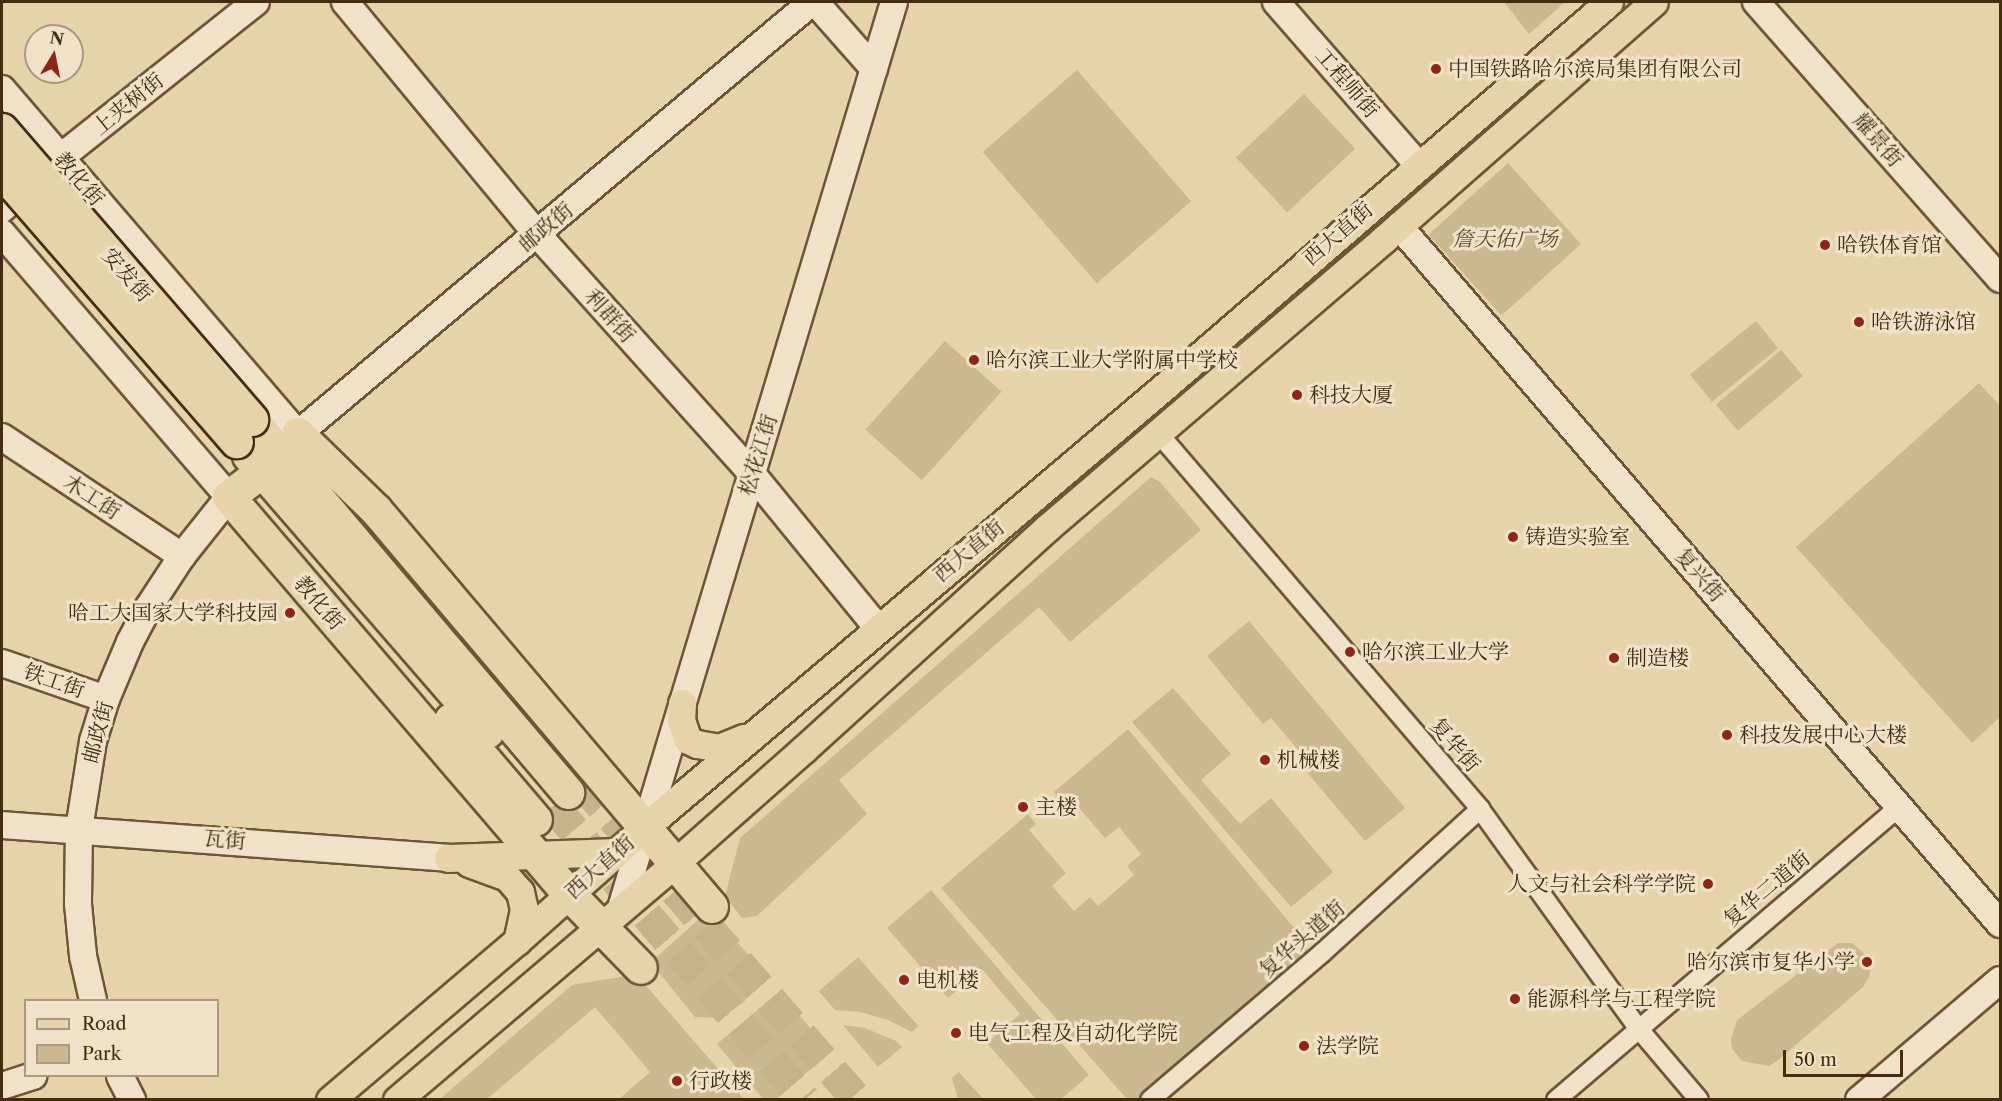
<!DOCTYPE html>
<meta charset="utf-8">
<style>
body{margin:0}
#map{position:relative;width:2002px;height:1101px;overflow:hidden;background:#e7d3aa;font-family:"Libre Caslon Text","Noto Serif SC",serif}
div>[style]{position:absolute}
.green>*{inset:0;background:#cbb790;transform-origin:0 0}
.highway-tunnel>*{height:32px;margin-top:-16px;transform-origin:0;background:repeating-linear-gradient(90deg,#c6b28b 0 32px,transparent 0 48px)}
.roads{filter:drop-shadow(2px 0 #6d5637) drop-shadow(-2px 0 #6d5637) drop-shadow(0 2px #6d5637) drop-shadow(0 -2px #6d5637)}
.street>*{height:18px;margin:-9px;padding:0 9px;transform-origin:9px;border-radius:9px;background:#efe2c8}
.secondary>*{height:26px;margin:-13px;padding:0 13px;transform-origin:13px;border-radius:13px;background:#efe2c8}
.primary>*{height:27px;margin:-13.5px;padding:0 13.5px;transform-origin:13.5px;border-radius:13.5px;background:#e7d3aa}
.highway>*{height:32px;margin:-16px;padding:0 16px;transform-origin:16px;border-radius:16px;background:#e7d3aa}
.bridges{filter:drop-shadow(2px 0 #442c11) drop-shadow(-2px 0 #442c11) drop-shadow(0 2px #442c11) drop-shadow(0 -2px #442c11)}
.highway-bridge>*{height:32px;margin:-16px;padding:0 16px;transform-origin:16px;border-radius:16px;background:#e7d3aa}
.dots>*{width:16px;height:16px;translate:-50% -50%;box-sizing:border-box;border:3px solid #efe2c8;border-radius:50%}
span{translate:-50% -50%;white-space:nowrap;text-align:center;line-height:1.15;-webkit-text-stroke:6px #efe2c8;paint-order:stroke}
.poi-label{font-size:21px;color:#442c11}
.left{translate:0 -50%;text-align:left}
.right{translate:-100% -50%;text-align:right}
.street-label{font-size:21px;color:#442c11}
.park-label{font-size:21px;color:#5f482a;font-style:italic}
.frame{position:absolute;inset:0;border:3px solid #442c11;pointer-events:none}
.legend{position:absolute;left:24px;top:999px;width:195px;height:78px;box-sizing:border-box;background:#efe2c8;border:2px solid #ab997f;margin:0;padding:8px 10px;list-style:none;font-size:18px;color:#442c11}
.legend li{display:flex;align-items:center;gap:12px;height:30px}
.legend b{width:30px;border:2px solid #ab997f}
.north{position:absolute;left:24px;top:24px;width:60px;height:60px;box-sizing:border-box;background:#efe2c8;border:2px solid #ab997f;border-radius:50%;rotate:10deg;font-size:16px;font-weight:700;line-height:24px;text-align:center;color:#442c11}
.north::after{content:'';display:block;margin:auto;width:21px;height:27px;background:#8f2418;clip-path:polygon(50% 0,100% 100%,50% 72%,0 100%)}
.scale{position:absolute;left:1783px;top:1050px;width:120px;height:27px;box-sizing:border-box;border:3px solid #442c11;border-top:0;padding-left:8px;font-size:18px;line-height:21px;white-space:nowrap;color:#442c11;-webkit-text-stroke:4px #efe2c8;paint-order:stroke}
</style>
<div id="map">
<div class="green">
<div style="clip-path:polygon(1504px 2px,1565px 2px,1529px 34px)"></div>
<div style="left:1077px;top:70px;width:174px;height:125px;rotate:49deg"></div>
<div style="left:1304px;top:94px;width:75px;height:93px;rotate:47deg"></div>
<div style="left:1508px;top:163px;width:109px;height:107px;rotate:48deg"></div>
<div style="left:1756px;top:321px;width:35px;height:85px;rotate:51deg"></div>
<div style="left:945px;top:341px;width:76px;height:119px;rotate:42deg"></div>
<div style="left:1781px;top:350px;width:34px;height:85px;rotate:50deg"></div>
<div style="clip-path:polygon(1979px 383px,2000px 406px,2000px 717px,1972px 743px,1796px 547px)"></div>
<div style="clip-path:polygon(1151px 477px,1160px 482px,1201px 530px,1070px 642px,1039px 607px,839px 780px,867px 814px,757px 916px,742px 918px,725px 896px,740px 838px)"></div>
<div style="clip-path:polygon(1249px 621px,1405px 808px,1365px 841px,1305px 770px,1311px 765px,1271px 718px,1263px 724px,1207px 656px)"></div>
<div style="clip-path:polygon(1173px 688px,1231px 754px,1201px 780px,1240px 824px,1271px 798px,1333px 872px,1291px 907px,1132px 722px)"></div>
<div style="clip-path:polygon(1128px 729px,1305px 941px,1308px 958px,1136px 1099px,1127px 1099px,941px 888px,1028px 814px,1036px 824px,1029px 830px,1066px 873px,1052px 886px,1074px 911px,1090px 897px,1098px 906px,1134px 875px,1127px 866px,1141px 854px,1119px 827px,1105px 838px,1068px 795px,1061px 801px,1054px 792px)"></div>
<div style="clip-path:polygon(931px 890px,1089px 1075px,1061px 1099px,1036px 1099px,987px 1043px,1020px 1014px,982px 969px,948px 998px,887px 928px)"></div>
<div style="clip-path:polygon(706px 913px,712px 913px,757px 965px,754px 986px,744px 1002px,725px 1015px,715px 1018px,695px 1017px,653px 965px,653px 960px)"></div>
<div style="clip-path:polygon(1838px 943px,1852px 943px,1868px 957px,1871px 967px,1869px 977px,1863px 987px,1777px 1061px,1769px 1066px,1742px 1061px,1732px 1048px,1731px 1039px,1737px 1020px)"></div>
<div style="clip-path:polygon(858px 957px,918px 1026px,912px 1032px,888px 1020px,860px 1012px,835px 1010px,819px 991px)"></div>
<div style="clip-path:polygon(632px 975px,642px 981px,744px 1099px,619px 1099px,650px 1072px,595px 1007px,487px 1099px,439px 1100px,572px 985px)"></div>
<div style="clip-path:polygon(779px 992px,831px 1052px,776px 1099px,763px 1099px,717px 1044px)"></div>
<div style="clip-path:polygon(843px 1025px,865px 1028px,896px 1041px,902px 1047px,878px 1067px)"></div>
<div style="clip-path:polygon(959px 1072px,983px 1099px,958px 1099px,952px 1078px)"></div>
</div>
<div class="highway-tunnel">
<div style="left:581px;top:782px;width:421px;rotate:49deg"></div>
<div style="left:553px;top:806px;width:387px;rotate:49.4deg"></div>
</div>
<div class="roads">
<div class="street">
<div style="left:1159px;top:434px;width:494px;rotate:49.4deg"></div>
<div style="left:1480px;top:809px;width:270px;rotate:54.2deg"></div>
<div style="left:1638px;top:1028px;width:94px;rotate:49.7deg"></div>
<div style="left:1150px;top:1100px;width:226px;rotate:-40.5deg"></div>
<div style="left:1322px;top:953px;width:214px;rotate:-42.3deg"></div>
<div style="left:1556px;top:1100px;width:451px;rotate:-40.5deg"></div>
</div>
<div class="secondary">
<div style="left:345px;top:2px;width:301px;rotate:50.4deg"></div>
<div style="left:537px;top:234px;width:324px;rotate:48.1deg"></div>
<div style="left:753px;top:475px;width:198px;rotate:50.8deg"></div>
<div style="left:815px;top:2px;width:89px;rotate:48.6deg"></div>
<div style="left:1276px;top:2px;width:216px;rotate:48.9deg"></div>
<div style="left:1756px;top:2px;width:369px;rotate:48.6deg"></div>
<div style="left:2px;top:89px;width:455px;rotate:49.4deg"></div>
<div style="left:298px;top:434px;width:671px;rotate:-40.05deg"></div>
<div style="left:2px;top:209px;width:79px;rotate:-41.4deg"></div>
<div style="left:61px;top:157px;width:249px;rotate:-38.5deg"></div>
<div style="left:1399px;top:226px;width:921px;rotate:49.27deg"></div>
<div style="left:2px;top:233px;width:348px;rotate:49.3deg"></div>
<div style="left:229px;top:497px;width:75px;rotate:128.5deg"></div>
<div style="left:182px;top:556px;width:62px;rotate:123.2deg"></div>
<div style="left:148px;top:608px;width:38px;rotate:118deg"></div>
<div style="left:130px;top:642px;width:62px;rotate:112.8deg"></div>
<div style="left:106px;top:699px;width:44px;rotate:107.2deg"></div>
<div style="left:93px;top:741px;width:89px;rotate:99deg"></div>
<div style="left:79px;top:829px;width:75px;rotate:90.8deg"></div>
<div style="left:78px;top:904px;width:52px;rotate:84.5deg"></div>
<div style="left:83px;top:956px;width:45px;rotate:77.2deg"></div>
<div style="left:2px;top:437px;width:216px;rotate:33.5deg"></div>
<div style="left:2px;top:663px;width:110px;rotate:19.1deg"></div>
<div style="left:2px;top:825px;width:447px;rotate:4.2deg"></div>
<div style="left:621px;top:908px;width:946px;rotate:-73.23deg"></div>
<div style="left:120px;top:1076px;width:27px;rotate:63deg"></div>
<div style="left:2px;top:1086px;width:33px;rotate:-18deg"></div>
<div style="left:1859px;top:1100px;width:185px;rotate:-40.4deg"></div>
</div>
<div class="primary">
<div style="left:682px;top:703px;width:17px;rotate:93deg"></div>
<div style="left:681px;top:720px;width:21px;rotate:71deg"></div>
<div style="left:688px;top:740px;width:10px;rotate:24deg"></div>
<div style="left:697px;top:744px;width:22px;rotate:10deg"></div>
<div style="left:719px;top:748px;width:27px;rotate:-22deg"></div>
<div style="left:448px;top:858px;width:169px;rotate:-2deg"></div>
<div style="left:469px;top:863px;width:40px;rotate:20.2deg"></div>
<div style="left:507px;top:877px;width:20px;rotate:49deg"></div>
<div style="left:520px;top:892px;width:17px;rotate:77deg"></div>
<div style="left:524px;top:909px;width:33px;rotate:102deg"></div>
<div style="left:330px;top:1100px;width:245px;rotate:-40.4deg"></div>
<div style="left:517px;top:941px;width:171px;rotate:-41.7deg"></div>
<div style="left:645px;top:827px;width:682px;rotate:-40.3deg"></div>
<div style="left:1165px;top:386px;width:587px;rotate:-40.86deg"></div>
<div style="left:397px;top:1100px;width:365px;rotate:-40.4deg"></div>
<div style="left:675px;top:863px;width:172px;rotate:-41.5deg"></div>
<div style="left:804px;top:749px;width:328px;rotate:-42.3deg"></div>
<div style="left:1047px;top:528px;width:444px;rotate:-40.6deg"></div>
<div style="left:1384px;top:239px;width:359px;rotate:-41.3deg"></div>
</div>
<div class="highway">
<div style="left:252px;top:420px;width:489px;rotate:49.7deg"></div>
<div style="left:298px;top:434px;width:109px;rotate:44.3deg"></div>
<div style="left:376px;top:510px;width:520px;rotate:49.76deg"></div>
<div style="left:249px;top:456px;width:365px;rotate:49.1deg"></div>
<div style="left:262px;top:472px;width:41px;rotate:142.9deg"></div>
<div style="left:229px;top:497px;width:523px;rotate:49.42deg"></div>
<div style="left:569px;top:894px;width:103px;rotate:45.8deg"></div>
<div style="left:451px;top:720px;width:131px;rotate:49.6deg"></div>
</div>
</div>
<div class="bridges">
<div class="highway-bridge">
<div style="left:2px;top:130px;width:383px;rotate:49.2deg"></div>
<div style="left:2px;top:172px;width:358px;rotate:49deg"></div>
</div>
</div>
<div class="dots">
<div style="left:1436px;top:69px;background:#8f2418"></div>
<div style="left:1825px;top:245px;background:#8f2418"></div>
<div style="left:1859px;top:322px;background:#8f2418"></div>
<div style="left:974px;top:360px;background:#8f2418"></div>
<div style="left:1297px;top:395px;background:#8f2418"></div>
<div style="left:1513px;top:537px;background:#8f2418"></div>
<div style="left:290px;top:613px;background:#8f2418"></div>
<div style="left:1350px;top:652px;background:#8f2418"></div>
<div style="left:1614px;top:658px;background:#8f2418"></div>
<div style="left:1727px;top:735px;background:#8f2418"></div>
<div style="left:1265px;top:760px;background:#8f2418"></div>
<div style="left:1023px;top:807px;background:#8f2418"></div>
<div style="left:1708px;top:884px;background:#8f2418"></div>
<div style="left:1867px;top:962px;background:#8f2418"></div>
<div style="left:904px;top:980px;background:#8f2418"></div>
<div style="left:1515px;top:999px;background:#8f2418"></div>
<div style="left:956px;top:1033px;background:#8f2418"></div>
<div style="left:1304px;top:1046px;background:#8f2418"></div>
<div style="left:677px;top:1081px;background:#8f2418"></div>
</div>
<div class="poi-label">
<span class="left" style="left:1448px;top:69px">中国铁路哈尔滨局集团有限公司</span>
<span class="left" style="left:1837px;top:245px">哈铁体育馆</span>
<span class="left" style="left:1871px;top:322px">哈铁游泳馆</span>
<span class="left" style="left:986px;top:360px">哈尔滨工业大学附属中学校</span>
<span class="left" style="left:1309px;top:395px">科技大厦</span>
<span class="left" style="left:1525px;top:537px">铸造实验室</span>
<span class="right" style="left:278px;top:613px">哈工大国家大学科技园</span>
<span class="left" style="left:1362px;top:652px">哈尔滨工业大学</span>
<span class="left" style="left:1626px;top:658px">制造楼</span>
<span class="left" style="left:1739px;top:735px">科技发展中心大楼</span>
<span class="left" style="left:1277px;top:760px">机械楼</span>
<span class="left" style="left:1035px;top:807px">主楼</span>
<span class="right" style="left:1696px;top:884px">人文与社会科学学院</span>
<span class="right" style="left:1855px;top:962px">哈尔滨市复华小学</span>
<span class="left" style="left:916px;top:980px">电机楼</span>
<span class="left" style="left:1527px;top:999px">能源科学与工程学院</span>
<span class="left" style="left:968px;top:1033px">电气工程及自动化学院</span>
<span class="left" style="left:1316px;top:1046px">法学院</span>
<span class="left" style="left:689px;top:1081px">行政楼</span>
</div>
<div class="street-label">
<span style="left:1347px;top:83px;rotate:49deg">工程师街</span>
<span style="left:128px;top:104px;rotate:-39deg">上夹树街</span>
<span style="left:1878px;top:140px;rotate:49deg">耀景街</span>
<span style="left:79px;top:179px;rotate:49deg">教化街</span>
<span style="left:546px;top:227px;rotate:-40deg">邮政街</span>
<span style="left:1338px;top:234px;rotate:-41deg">西大直街</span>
<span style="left:127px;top:275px;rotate:49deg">安发街</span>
<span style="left:610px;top:316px;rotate:48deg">利群街</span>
<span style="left:758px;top:455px;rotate:-73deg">松花江街</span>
<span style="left:92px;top:497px;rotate:33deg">木工街</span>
<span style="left:969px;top:551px;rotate:-40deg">西大直街</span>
<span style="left:1700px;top:575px;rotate:49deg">复兴街</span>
<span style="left:319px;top:603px;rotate:49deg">教化街</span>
<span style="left:54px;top:681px;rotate:19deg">铁工街</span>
<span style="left:98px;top:732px;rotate:-75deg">邮政街</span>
<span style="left:1455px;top:745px;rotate:49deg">复华街</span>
<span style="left:225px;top:840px;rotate:4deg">瓦街</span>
<span style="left:600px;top:867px;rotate:-42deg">西大直街</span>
<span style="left:1767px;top:889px;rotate:-40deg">复华二道街</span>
<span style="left:1302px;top:939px;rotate:-41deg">复华头道街</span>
</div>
<div class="park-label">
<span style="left:1505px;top:239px">詹天佑广场</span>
</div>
<div class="frame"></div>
<ul class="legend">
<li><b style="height:8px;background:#e7d3aa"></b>Road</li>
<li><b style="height:16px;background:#cbb790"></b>Park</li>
</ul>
<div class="north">N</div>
<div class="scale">50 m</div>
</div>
